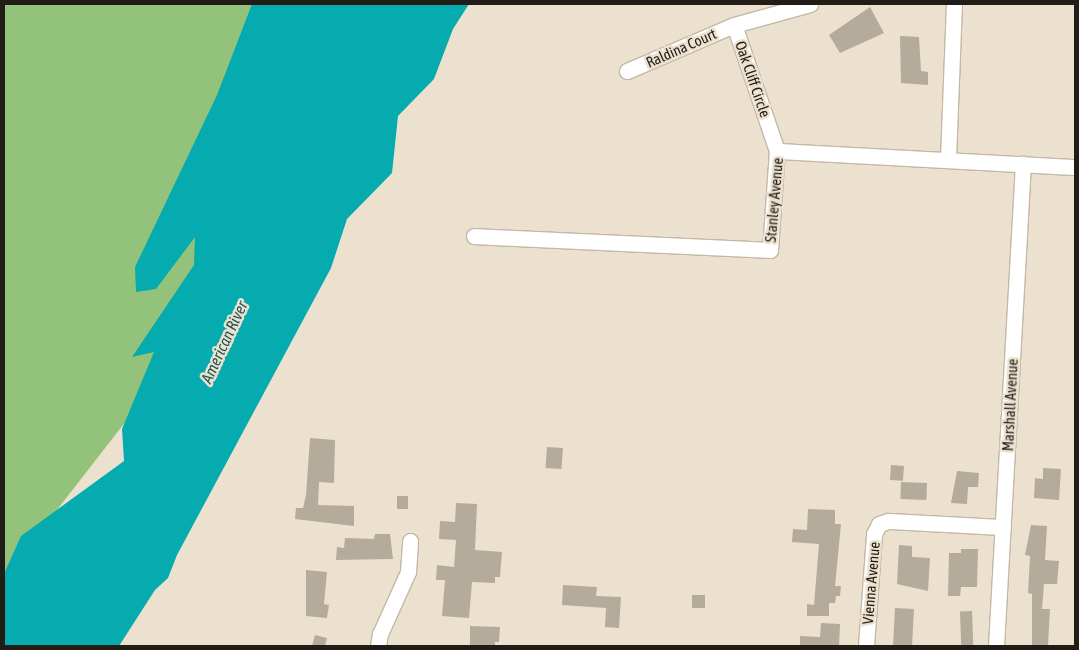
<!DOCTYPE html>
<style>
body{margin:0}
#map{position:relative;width:1079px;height:650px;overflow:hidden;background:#ece1cf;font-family:"Asap Condensed",sans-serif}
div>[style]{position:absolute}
.green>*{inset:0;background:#93c37a}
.water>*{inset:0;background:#05abaf}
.building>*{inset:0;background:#b5ab9a;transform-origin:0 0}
.roads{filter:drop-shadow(1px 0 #c3b8a7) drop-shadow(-1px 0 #c3b8a7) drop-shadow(0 1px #c3b8a7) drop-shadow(0 -1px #c3b8a7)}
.minor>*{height:15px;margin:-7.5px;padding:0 7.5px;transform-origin:7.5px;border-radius:7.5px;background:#fff}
span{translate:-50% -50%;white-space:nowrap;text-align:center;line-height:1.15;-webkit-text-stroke:5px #ece1cf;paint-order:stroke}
.street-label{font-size:15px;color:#211d16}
.water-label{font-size:16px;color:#1c5456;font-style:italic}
.frame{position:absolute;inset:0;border:5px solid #211d16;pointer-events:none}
</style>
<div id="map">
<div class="green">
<div style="clip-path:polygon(4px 4px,280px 4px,236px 195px,144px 398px,4px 578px)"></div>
</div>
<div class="water">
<div style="clip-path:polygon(252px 4px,469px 4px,453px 29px,434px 79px,398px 116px,392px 173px,347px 219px,331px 268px,177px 555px,168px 578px,155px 590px,119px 646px,4px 646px,4px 574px,21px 536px,124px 461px,122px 429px,154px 352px,132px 357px,194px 265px,195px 237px,156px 289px,136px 292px,135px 267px,217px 95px)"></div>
</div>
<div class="building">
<div style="clip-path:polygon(870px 7px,884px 33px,840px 53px,829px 35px)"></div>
<div style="clip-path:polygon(900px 36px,919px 37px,921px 71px,928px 72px,928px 85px,901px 83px)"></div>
<div style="clip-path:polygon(310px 438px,335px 440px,334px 483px,319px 482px,318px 505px,354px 506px,354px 526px,295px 519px,296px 508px,303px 508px,306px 495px)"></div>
<div style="left:547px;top:447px;width:16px;height:21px;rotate:4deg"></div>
<div style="left:891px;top:465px;width:13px;height:15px;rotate:4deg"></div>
<div style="clip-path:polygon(1043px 468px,1061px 469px,1059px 500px,1034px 498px,1035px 478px,1043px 479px)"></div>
<div style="clip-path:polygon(957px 471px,979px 473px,978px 487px,968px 487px,967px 504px,951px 503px)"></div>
<div style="left:901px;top:482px;width:26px;height:17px;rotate:2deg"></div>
<div style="left:397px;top:496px;width:11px;height:13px"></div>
<div style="clip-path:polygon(456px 503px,477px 504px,475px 550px,502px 552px,500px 577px,495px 577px,495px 583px,472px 582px,469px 618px,442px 616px,445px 580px,436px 580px,437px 565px,454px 567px,456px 540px,439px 539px,440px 521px,455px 522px)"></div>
<div style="clip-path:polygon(808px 509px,835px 510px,835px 524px,841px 524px,835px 586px,841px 586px,840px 596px,836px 596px,835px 603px,829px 603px,829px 616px,807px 616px,807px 604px,814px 605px,819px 544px,792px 542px,793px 529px,807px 530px)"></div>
<div style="clip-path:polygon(1031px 525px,1047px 526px,1045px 560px,1059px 561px,1057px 584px,1044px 584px,1042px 609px,1050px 609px,1048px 646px,1032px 646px,1032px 594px,1028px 593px,1030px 556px,1025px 555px)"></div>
<div style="clip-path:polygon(375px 534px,390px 534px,393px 559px,336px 560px,337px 547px,344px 548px,345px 538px,374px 539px)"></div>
<div style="clip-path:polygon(899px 545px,912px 546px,912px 557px,930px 558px,928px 591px,897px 584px)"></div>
<div style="clip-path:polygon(961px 549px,978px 549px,977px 587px,961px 587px,960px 596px,948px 596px,949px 553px,961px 553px)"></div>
<div style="clip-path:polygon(306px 570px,327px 572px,324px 604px,329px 605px,327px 618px,306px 616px)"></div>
<div style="clip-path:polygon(563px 585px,597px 587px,596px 596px,621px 597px,619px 628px,605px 627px,606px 608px,562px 605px)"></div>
<div style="left:692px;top:595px;width:13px;height:13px"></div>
<div style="left:895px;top:608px;width:19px;height:38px;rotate:3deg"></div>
<div style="left:972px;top:611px;width:35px;height:12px;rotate:88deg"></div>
<div style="clip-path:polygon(821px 623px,840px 624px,839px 646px,800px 646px,800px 636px,820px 637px)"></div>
<div style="clip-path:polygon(470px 626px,500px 627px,499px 642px,495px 642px,495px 646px,470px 646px)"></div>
<div style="clip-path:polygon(315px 635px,327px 638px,325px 646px,312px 646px)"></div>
</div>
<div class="roads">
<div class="minor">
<div style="left:627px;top:71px;width:116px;rotate:-23.3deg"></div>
<div style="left:734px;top:25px;width:79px;rotate:-15.4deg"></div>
<div style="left:777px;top:151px;width:298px;rotate:3.1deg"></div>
<div style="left:948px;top:159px;width:155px;rotate:-87.8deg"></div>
<div style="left:474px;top:236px;width:296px;rotate:2.7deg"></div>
<div style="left:770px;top:250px;width:99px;rotate:-86deg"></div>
<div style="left:777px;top:151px;width:133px;rotate:-108.8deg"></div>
<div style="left:378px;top:646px;width:12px;rotate:-81deg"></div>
<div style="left:380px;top:634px;width:68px;rotate:-65.7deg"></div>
<div style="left:408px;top:572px;width:31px;rotate:-86deg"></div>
<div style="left:866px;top:646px;width:112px;rotate:-85.9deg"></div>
<div style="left:874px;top:534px;width:11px;rotate:-63deg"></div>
<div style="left:879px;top:524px;width:9px;rotate:-18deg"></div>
<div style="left:888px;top:521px;width:115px;rotate:3deg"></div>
<div style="left:996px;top:646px;width:483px;rotate:-86.8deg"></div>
</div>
</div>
<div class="street-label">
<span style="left:681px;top:48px;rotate:-24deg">Raldina Court</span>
<span style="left:753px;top:79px;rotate:71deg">Oak Cliff Circle</span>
<span style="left:774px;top:200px;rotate:-85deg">Stanley Avenue</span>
<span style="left:1010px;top:405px;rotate:-87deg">Marshall Avenue</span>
<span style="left:871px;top:583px;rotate:-85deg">Vienna Avenue</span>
</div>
<div class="water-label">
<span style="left:224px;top:342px;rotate:-65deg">American River</span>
</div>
<div class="frame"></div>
</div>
